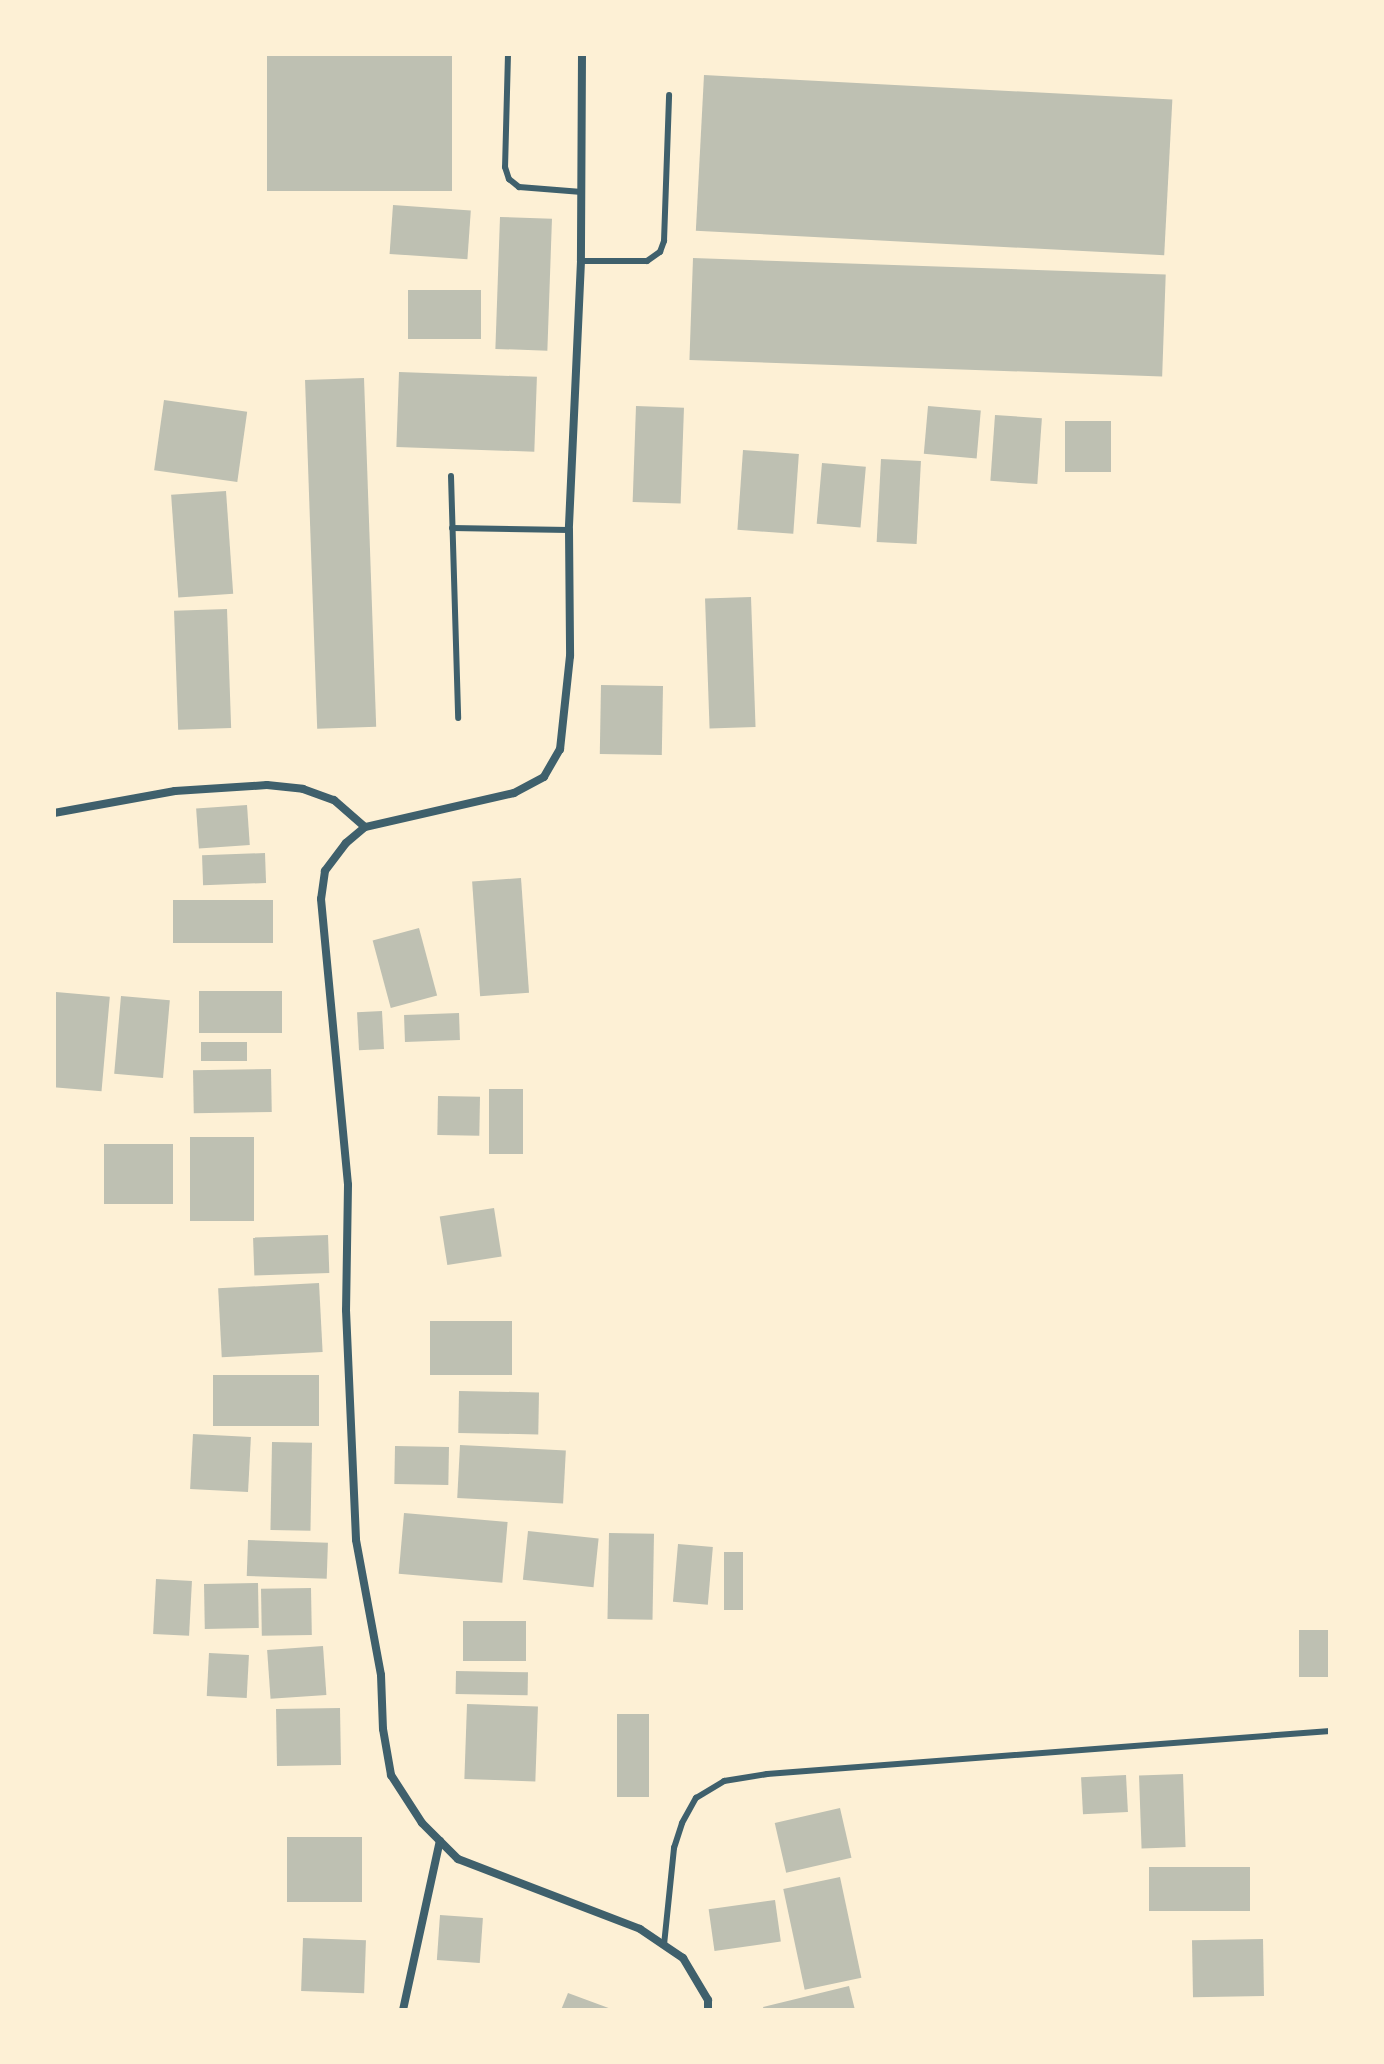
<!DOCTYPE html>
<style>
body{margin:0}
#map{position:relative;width:1384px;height:2064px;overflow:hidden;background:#fdf0d5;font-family:Ubuntu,sans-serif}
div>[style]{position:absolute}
.building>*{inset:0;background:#bec0b2;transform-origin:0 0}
.service>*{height:6px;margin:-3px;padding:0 3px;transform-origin:3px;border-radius:3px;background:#3f606c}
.minor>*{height:8px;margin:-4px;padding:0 4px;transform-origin:4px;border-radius:4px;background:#3f606c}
span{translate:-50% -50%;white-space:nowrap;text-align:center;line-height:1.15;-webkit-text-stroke:8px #fdf0d5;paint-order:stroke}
.frame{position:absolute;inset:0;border:56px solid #fdf0d5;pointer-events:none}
</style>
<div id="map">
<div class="building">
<div style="left:267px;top:54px;width:185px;height:137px"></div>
<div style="left:704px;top:75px;width:469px;height:156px;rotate:3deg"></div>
<div style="left:393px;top:205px;width:78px;height:49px;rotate:4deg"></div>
<div style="left:500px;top:217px;width:52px;height:132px;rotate:2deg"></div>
<div style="left:693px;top:258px;width:473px;height:102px;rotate:2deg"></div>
<div style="left:408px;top:290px;width:73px;height:49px"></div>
<div style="left:399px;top:372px;width:138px;height:75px;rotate:2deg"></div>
<div style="left:364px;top:378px;width:349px;height:59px;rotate:88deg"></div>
<div style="left:164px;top:400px;width:84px;height:71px;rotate:8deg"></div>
<div style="left:636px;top:406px;width:48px;height:96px;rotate:2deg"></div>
<div style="left:928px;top:406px;width:53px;height:48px;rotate:5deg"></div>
<div style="left:995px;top:415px;width:47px;height:66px;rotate:4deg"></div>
<div style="left:1065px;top:421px;width:46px;height:51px"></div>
<div style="left:743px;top:450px;width:56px;height:80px;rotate:4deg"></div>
<div style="left:881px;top:459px;width:40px;height:83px;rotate:3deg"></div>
<div style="left:822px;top:463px;width:44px;height:61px;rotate:5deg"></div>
<div style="left:226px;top:491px;width:103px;height:55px;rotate:86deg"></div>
<div style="left:751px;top:597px;width:130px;height:46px;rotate:88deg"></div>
<div style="left:227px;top:609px;width:119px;height:53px;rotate:88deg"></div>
<div style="left:601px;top:685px;width:62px;height:69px;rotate:1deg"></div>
<div style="left:247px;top:805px;width:40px;height:51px;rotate:86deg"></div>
<div style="left:265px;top:853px;width:30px;height:63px;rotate:88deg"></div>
<div style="left:521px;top:878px;width:115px;height:49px;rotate:86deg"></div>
<div style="left:273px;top:900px;width:43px;height:100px;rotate:90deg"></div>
<div style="left:419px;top:928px;width:70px;height:48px;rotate:75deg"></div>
<div style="left:199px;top:991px;width:83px;height:42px"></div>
<div style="left:56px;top:992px;width:54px;height:95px;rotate:5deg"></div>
<div style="left:121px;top:996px;width:49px;height:78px;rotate:5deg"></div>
<div style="left:382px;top:1011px;width:38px;height:25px;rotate:87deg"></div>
<div style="left:459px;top:1013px;width:27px;height:55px;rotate:88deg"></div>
<div style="left:201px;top:1042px;width:46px;height:19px"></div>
<div style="left:271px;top:1069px;width:43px;height:78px;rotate:89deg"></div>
<div style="left:489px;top:1089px;width:34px;height:65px"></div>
<div style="left:438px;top:1096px;width:42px;height:39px;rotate:1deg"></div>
<div style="left:254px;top:1137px;width:84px;height:64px;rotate:90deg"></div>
<div style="left:173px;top:1144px;width:60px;height:69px;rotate:90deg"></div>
<div style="left:494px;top:1208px;width:49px;height:55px;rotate:81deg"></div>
<div style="left:328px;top:1235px;width:38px;height:75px;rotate:88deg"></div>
<div style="left:319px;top:1283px;width:69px;height:101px;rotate:87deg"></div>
<div style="left:512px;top:1321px;width:54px;height:82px;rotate:90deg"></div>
<div style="left:319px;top:1375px;width:51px;height:106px;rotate:90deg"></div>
<div style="left:459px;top:1391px;width:80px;height:42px;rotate:1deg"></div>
<div style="left:193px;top:1434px;width:58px;height:55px;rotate:3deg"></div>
<div style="left:272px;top:1442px;width:40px;height:88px;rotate:1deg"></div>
<div style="left:460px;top:1445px;width:106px;height:53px;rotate:3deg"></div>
<div style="left:395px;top:1446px;width:54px;height:38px;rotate:1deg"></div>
<div style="left:404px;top:1513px;width:104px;height:61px;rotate:5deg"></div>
<div style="left:528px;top:1531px;width:71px;height:49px;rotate:6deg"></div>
<div style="left:609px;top:1533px;width:45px;height:86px;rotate:1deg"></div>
<div style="left:248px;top:1540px;width:80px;height:36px;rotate:2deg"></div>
<div style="left:678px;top:1544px;width:35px;height:58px;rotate:5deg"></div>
<div style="left:724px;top:1552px;width:19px;height:58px"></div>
<div style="left:156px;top:1579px;width:36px;height:55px;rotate:3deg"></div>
<div style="left:258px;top:1583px;width:45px;height:54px;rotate:89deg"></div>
<div style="left:311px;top:1588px;width:47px;height:50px;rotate:89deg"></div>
<div style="left:526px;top:1621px;width:40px;height:63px;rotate:90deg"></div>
<div style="left:1299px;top:1630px;width:31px;height:47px"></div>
<div style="left:323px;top:1646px;width:49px;height:56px;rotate:86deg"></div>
<div style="left:209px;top:1653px;width:40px;height:43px;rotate:3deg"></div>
<div style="left:456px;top:1671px;width:72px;height:23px;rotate:1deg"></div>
<div style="left:467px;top:1704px;width:71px;height:75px;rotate:2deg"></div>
<div style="left:340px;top:1708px;width:57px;height:64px;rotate:89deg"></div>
<div style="left:649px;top:1714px;width:83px;height:32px;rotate:90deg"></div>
<div style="left:1183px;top:1774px;width:73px;height:44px;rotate:88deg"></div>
<div style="left:1126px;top:1775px;width:37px;height:45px;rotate:87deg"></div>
<div style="left:840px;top:1808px;width:51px;height:67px;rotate:77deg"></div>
<div style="left:287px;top:1837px;width:75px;height:65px"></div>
<div style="left:1250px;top:1867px;width:44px;height:101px;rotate:90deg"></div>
<div style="left:840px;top:1877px;width:103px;height:58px;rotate:78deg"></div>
<div style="left:775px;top:1900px;width:42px;height:67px;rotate:82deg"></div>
<div style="left:440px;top:1915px;width:43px;height:45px;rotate:4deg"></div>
<div style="left:303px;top:1938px;width:63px;height:53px;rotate:2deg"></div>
<div style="left:1263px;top:1939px;width:57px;height:71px;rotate:89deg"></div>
<div style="clip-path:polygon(849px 1986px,855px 2010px,764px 2010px,763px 2007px)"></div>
<div style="clip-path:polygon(568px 1993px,614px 2010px,561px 2010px)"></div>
</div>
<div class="service">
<div style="left:508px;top:54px;width:113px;rotate:91.5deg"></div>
<div style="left:505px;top:167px;width:13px;rotate:72deg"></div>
<div style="left:509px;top:179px;width:13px;rotate:39deg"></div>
<div style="left:519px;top:187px;width:63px;rotate:4.5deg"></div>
<div style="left:581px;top:261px;width:66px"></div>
<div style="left:647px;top:261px;width:16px;rotate:-35deg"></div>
<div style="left:660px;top:252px;width:12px;rotate:-70deg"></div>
<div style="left:664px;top:241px;width:146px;rotate:-88deg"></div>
<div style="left:451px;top:476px;width:242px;rotate:88.3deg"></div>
<div style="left:452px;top:528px;width:117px;rotate:1deg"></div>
<div style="left:664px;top:1945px;width:98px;rotate:-84.1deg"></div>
<div style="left:674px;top:1848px;width:26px;rotate:-72deg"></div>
<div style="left:682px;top:1823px;width:29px;rotate:-61deg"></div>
<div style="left:696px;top:1798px;width:33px;rotate:-31deg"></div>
<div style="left:724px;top:1781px;width:44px;rotate:-9.2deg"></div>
<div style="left:767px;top:1774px;width:565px;rotate:-4.37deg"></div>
</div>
<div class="minor">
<div style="left:582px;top:54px;width:207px;rotate:90.3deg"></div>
<div style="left:581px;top:261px;width:269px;rotate:92.6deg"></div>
<div style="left:569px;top:530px;width:126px;rotate:89.5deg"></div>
<div style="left:570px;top:656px;width:94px;rotate:96.1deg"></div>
<div style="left:560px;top:749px;width:32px;rotate:120deg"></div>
<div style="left:544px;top:777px;width:34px;rotate:152deg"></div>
<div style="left:514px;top:793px;width:153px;rotate:167.1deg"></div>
<div style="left:365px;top:827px;width:25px;rotate:140deg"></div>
<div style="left:346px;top:843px;width:35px;rotate:127deg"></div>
<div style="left:325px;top:871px;width:28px;rotate:98deg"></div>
<div style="left:321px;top:899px;width:287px;rotate:84.6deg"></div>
<div style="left:348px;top:1185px;width:125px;rotate:90.9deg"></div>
<div style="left:346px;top:1310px;width:230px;rotate:87.5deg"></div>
<div style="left:356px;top:1540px;width:137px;rotate:79.5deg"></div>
<div style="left:381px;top:1675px;width:54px;rotate:87.9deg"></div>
<div style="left:383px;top:1729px;width:47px;rotate:80.1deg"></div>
<div style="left:391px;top:1775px;width:57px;rotate:57.1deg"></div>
<div style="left:422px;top:1823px;width:51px;rotate:45deg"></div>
<div style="left:458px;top:1859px;width:195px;rotate:21deg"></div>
<div style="left:640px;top:1929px;width:52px;rotate:34deg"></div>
<div style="left:683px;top:1958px;width:49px;rotate:59.2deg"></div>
<div style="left:708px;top:2000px;width:10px;rotate:90deg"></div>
<div style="left:54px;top:813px;width:123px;rotate:-10.3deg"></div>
<div style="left:175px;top:791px;width:92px;rotate:-3.7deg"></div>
<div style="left:267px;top:785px;width:36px;rotate:6deg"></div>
<div style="left:303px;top:789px;width:33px;rotate:20deg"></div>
<div style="left:334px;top:800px;width:41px;rotate:41.1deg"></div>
<div style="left:403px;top:2010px;width:173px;rotate:-77.7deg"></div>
</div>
<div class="frame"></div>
</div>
